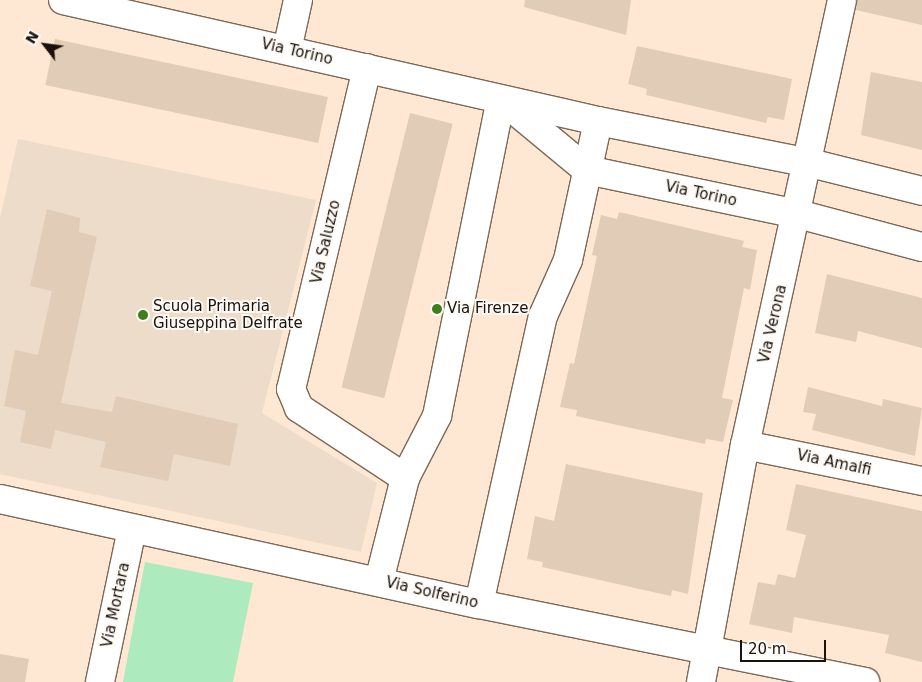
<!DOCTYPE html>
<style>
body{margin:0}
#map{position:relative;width:922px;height:682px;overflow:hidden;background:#fee8d4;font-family:"DejaVu Sans",sans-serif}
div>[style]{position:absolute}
.education>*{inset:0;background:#ecdcc9}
.green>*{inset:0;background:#adeabe}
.building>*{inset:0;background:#e1ccb8;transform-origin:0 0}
.roads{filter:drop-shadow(1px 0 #7b6856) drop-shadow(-1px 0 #7b6856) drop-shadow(0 1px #7b6856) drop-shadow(0 -1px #7b6856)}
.minor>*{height:28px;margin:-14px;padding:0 14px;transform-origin:14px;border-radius:14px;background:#fff}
.dots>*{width:14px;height:14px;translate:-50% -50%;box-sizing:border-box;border:2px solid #fdf9f5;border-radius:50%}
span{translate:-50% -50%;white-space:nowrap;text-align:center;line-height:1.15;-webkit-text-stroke:4px #fdf9f5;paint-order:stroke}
.street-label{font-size:15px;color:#1a120c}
.poi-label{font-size:15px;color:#1a120c}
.left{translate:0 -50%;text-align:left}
.north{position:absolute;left:20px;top:20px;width:50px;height:50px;-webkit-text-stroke:4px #fdf9f5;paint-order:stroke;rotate:300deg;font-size:14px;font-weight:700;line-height:20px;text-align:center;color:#1a120c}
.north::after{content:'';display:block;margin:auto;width:18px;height:22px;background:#1a120c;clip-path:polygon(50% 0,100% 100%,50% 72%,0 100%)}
.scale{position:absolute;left:740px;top:640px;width:86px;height:22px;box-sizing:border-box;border:2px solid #1a120c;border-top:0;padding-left:6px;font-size:15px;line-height:18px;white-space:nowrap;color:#1a120c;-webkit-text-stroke:4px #fdf9f5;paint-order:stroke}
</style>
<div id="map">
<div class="education">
<div style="clip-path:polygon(18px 139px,316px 200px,262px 413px,377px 483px,361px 552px,0 474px,0 218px)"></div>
</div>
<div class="green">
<div style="clip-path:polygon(145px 562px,253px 583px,233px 682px,123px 682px)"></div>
</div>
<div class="building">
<div style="clip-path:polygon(525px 0,631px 0,626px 35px,524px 7px)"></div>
<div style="clip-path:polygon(857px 0,922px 0,922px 25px,856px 10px)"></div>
<div style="left:55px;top:39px;width:279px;height:47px;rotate:12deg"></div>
<div style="clip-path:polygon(637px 46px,792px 79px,784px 120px,768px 117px,766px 123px,646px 95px,647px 89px,628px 84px)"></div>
<div style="clip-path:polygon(871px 72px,922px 82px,922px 150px,861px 135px)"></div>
<div style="left:410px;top:113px;width:44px;height:283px;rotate:14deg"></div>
<div style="clip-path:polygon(47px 209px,80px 218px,79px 232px,97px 237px,61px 403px,112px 412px,116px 396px,238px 424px,230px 466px,174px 454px,168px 481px,100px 467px,106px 442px,55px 430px,51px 449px,20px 442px,26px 411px,4px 406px,15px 350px,38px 355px,52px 291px,30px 286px)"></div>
<div style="clip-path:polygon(619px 212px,744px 241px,742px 247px,757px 250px,750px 290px,744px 288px,722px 398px,733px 400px,723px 442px,706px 439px,705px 444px,576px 416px,577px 410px,560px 407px,570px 363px,574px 364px,597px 256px,592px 255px,601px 215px,617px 219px)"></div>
<div style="clip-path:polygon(827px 274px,922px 298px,922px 348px,858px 331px,856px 342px,815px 333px)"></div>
<div style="clip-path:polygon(808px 387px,882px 406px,883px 399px,922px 408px,915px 456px,812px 430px,816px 414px,803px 412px)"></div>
<div style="clip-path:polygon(566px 464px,703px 493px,688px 594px,672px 590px,671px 596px,635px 588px,542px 567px,543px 562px,527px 559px,535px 516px,554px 521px)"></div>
<div style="clip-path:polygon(796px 484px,922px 511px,922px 662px,885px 653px,889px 635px,794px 617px,792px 633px,749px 624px,758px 582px,775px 585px,778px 574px,795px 578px,806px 535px,786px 530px)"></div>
<div style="clip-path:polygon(0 654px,29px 659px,25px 682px,0 682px)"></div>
</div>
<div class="roads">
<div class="minor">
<div style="left:63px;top:0;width:549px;rotate:12.74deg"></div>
<div style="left:598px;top:121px;width:212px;rotate:11.2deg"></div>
<div style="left:806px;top:162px;width:120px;rotate:14deg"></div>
<div style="left:287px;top:50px;width:51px;rotate:-77.6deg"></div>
<div style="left:367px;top:68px;width:330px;rotate:103.3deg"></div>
<div style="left:291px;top:389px;width:21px;rotate:67deg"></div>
<div style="left:299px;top:408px;width:127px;rotate:33.4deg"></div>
<div style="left:506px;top:103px;width:105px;rotate:39.6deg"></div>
<div style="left:587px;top:170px;width:216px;rotate:11.8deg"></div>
<div style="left:798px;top:214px;width:128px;rotate:14.9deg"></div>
<div style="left:745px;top:445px;width:181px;rotate:11.5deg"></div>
<div style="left:0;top:499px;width:490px;rotate:12.4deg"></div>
<div style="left:479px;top:604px;width:394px;rotate:11.4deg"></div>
<div style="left:379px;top:581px;width:106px;rotate:-75.8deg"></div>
<div style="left:405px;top:478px;width:70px;rotate:-62.7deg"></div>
<div style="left:437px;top:416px;width:323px;rotate:-78.6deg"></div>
<div style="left:479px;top:604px;width:295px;rotate:-77.5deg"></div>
<div style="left:543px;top:316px;width:61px;rotate:-65.9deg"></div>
<div style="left:568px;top:260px;width:142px;rotate:-77.8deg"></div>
<div style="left:100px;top:682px;width:156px;rotate:-78.2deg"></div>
<div style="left:701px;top:682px;width:241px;rotate:-79.5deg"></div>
<div style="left:745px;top:445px;width:455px;rotate:-77.7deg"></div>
</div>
</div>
<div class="dots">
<div style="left:437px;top:309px;background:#3e7e1d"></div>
<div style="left:143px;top:315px;background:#3e7e1d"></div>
</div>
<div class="street-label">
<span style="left:297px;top:52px;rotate:13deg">Via Torino</span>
<span style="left:701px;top:194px;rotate:12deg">Via Torino</span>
<span style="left:326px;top:242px;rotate:-77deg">Via Saluzzo</span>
<span style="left:773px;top:324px;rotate:-77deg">Via Verona</span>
<span style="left:834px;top:463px;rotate:12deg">Via Amalfi</span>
<span style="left:432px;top:593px;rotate:13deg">Via Solferino</span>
<span style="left:116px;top:605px;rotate:-78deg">Via Mortara</span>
</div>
<div class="poi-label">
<span class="left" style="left:153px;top:315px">Scuola Primaria<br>Giuseppina Delfrate</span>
<span class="left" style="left:447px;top:309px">Via Firenze</span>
</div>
<div class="north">N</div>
<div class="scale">20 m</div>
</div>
